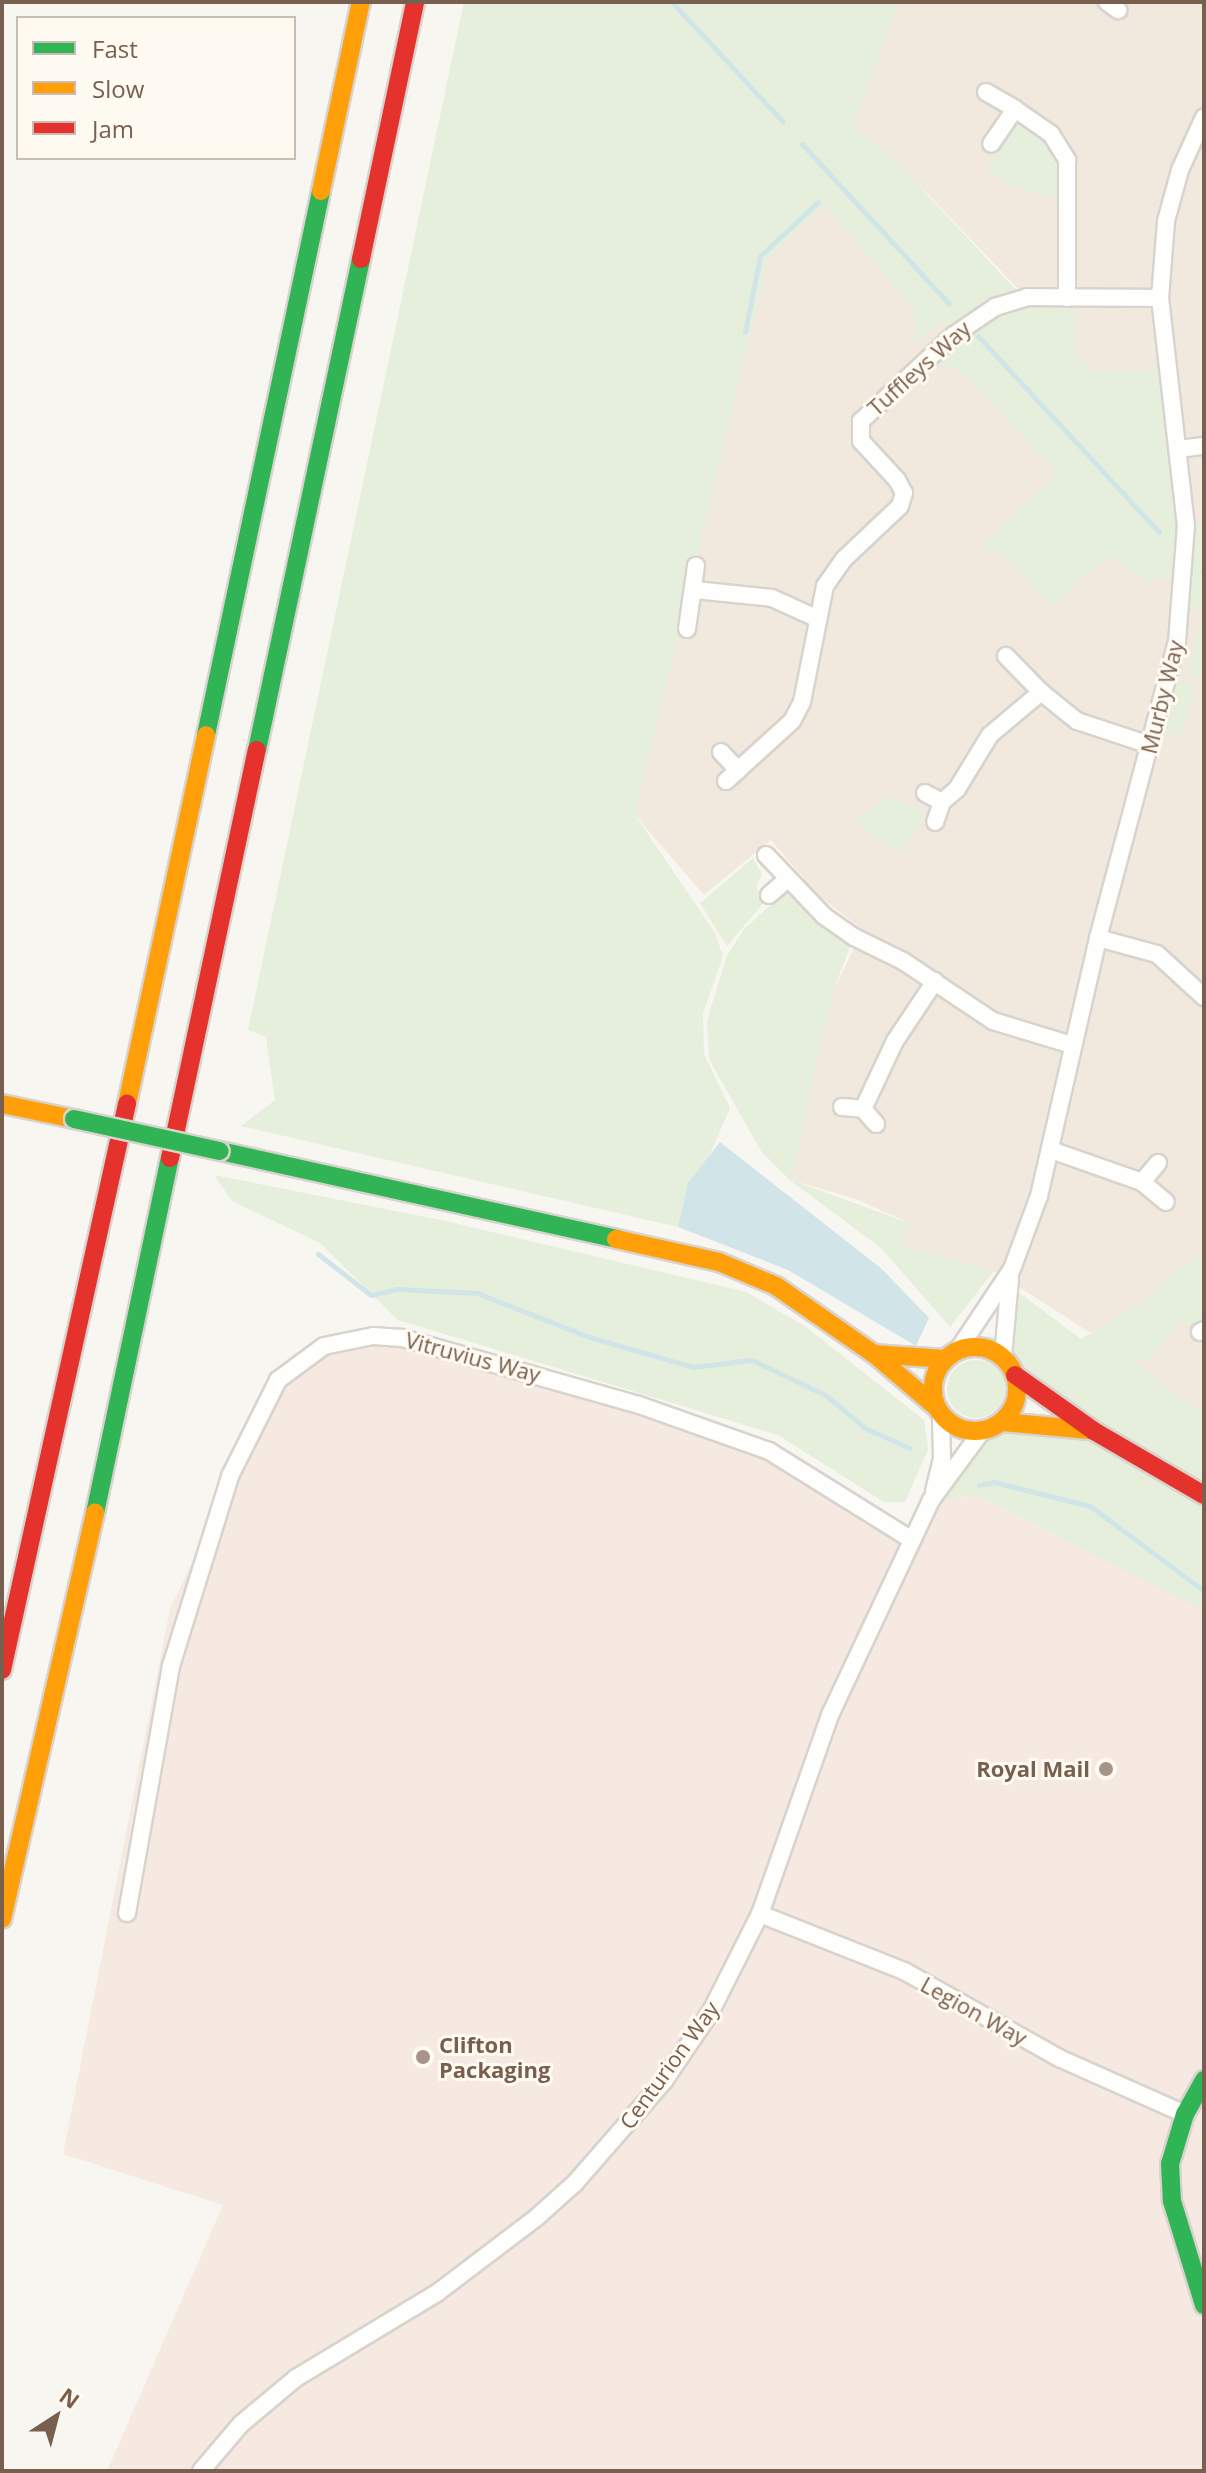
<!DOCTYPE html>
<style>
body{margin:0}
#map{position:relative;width:1206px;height:2473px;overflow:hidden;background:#f8f6f0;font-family:"Open Sans",sans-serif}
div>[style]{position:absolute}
.residential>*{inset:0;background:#f1e9de}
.commercial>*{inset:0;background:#f5e9e1}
.green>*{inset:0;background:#e5efdb}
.round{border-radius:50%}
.water>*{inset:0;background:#d1e5e9}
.stream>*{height:5px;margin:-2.5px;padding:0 2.5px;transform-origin:2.5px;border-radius:2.5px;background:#d1e5e9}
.roads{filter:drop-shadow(2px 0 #d8d3cd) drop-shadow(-2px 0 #d8d3cd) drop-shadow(0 2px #d8d3cd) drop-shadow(0 -2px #d8d3cd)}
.street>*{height:16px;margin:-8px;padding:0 8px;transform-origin:8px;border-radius:8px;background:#fefefd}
.fast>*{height:18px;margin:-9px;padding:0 9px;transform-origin:9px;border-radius:9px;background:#30b455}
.slow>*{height:18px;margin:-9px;padding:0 9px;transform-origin:9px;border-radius:9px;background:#ff9f0a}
.slow>.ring{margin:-9px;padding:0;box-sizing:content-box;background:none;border:18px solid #ff9f0a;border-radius:50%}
.jam>*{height:18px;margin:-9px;padding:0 9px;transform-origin:9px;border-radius:9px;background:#e5322d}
.bridges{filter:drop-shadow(2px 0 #d9d3cd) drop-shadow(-2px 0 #d9d3cd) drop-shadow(0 2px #d9d3cd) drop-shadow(0 -2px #d9d3cd)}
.fast-bridge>*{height:18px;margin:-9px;padding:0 9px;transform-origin:9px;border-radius:9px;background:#30b455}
.dots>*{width:22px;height:22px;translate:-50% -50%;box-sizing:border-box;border:4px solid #fffaf2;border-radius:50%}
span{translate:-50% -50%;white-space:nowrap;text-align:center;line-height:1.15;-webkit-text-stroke:6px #fffaf2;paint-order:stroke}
.street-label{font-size:22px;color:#785f4e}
.poi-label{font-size:22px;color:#785f4e;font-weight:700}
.right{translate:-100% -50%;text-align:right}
.left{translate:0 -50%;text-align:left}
.frame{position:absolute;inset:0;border:4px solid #785f4e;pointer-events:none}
.legend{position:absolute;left:16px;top:16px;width:280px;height:144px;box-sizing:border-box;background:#fffaf2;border:2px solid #c9bcb0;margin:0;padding:10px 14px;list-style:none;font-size:24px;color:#785f4e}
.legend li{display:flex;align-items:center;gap:16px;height:40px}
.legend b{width:40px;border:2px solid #c9bcb0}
.north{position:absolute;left:16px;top:2377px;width:80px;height:80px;-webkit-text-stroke:6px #fffaf2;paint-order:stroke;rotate:36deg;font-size:22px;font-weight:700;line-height:32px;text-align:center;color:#785f4e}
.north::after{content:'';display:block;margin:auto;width:28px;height:36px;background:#785f4e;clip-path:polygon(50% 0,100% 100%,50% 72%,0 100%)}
</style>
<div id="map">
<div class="residential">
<div style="clip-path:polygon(898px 2px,1204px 2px,1204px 1415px,1128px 1357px,994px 1271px,901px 1246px,909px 1223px,856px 1199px,791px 1180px,833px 991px,863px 930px,817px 894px,771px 840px,704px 895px,635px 815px,768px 260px,824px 204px,914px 309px,942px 319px,1026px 297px,897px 162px,854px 126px)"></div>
</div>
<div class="commercial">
<div style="clip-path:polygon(398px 1338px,780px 1457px,912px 1540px,931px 1500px,977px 1495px,1204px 1610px,1204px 2471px,107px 2471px,223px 2205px,63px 2154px,170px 1609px,278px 1380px,329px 1345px)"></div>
</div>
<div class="green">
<div style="clip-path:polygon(464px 2px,898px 2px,854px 126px,897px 162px,1013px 287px,1027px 297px,1067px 298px,1075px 314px,1075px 351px,1093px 372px,1166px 369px,1186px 526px,1204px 520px,1204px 613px,1184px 606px,1185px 584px,1155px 576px,1150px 584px,1109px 556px,1051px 606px,1012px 563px,997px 551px,987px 553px,984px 545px,1056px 474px,970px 379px,956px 369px,923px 363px,954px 335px,944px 320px,914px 343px,914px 309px,825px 205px,768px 260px,635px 815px,715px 933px,723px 956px,703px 1013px,704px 1054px,730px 1108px,678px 1227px,241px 1126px,275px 1100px,266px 1037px,248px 1030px)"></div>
<div style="clip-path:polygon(1015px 109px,1063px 148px,1069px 203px,1011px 185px,988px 170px)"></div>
<div style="clip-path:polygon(1204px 628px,1204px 678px,1189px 674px,1198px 632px)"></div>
<div style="clip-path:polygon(1169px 677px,1197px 685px,1181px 735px,1153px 733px)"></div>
<div style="clip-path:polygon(891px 796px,907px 807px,916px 805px,923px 816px,921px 827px,902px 852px,883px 843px,860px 824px,858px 816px)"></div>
<div style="clip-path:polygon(753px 858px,762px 874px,756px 887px,766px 900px,727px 946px,700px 903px)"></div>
<div style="clip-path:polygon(786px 880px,854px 937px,833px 991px,791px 1180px,909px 1223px,902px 1246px,994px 1271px,950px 1327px,881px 1248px,791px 1181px,761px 1151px,709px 1059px,707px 1021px,727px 956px,744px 929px,771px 905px,769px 895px)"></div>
<div style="clip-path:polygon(214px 1175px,441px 1220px,746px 1292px,806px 1327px,924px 1420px,928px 1449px,905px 1502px,884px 1502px,778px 1435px,398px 1320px,320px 1243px,232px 1201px)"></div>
<div style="clip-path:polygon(1204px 1254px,1204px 1323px,1179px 1324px,1148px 1360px,1130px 1358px,1204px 1415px,1204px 1611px,977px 1495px,932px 1500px,982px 1431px,1003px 1422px,1092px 1431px,1015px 1375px,1003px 1357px,1009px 1285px,1081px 1339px,1146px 1300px,1177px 1269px)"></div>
<div class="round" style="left:947px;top:1360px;width:58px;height:58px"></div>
</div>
<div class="water">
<div style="clip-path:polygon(720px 1142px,882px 1269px,929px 1318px,916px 1346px,788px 1270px,678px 1227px,688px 1183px)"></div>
</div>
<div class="stream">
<div style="left:672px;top:2px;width:163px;rotate:47.2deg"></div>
<div style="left:802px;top:144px;width:217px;rotate:47.4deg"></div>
<div style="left:745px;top:332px;width:77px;rotate:-78.8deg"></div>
<div style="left:760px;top:256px;width:79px;rotate:-43deg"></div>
<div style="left:978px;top:336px;width:267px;rotate:47.3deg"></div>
<div style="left:1203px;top:571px;width:1px;rotate:45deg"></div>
<div style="left:318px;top:1254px;width:67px;rotate:37.7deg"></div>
<div style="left:371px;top:1295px;width:27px;rotate:-13deg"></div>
<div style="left:397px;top:1289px;width:80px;rotate:2.9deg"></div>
<div style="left:477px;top:1293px;width:120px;rotate:21.4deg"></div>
<div style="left:589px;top:1337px;width:108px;rotate:16.1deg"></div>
<div style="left:693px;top:1367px;width:59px;rotate:-6.8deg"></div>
<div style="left:752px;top:1360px;width:83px;rotate:25.6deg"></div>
<div style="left:827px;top:1396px;width:50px;rotate:40.1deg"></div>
<div style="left:865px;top:1428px;width:49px;rotate:24deg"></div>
<div style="left:979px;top:1485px;width:15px;rotate:-11deg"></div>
<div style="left:994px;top:1482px;width:99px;rotate:14deg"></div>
<div style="left:1090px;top:1506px;width:142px;rotate:36.7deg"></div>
</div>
<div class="roads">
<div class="street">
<div style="left:1107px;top:2px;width:14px;rotate:36deg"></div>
<div style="left:986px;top:92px;width:34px;rotate:30deg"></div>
<div style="left:1015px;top:109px;width:42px;rotate:124.4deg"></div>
<div style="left:1015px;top:109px;width:44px;rotate:34.8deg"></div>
<div style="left:1051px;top:134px;width:31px;rotate:58deg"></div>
<div style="left:1067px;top:160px;width:138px;rotate:90deg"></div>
<div style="left:1178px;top:449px;width:26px;rotate:-7deg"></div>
<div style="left:695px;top:590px;width:77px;rotate:5.9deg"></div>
<div style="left:772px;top:598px;width:51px;rotate:24.5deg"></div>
<div style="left:687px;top:629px;width:64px;rotate:-81.9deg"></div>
<div style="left:1006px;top:656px;width:50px;rotate:45.8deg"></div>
<div style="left:721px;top:752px;width:25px;rotate:47deg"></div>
<div style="left:726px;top:781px;width:89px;rotate:-42.3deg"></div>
<div style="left:792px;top:721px;width:21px;rotate:-62deg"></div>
<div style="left:802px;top:702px;width:118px;rotate:-78.8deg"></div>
<div style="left:825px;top:586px;width:33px;rotate:-55deg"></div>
<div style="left:844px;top:559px;width:77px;rotate:-43.4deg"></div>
<div style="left:900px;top:506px;width:14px;rotate:-73deg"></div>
<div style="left:904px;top:493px;width:15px;rotate:-118deg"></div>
<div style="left:897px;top:480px;width:53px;rotate:-132.7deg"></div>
<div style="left:861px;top:441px;width:20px;rotate:-90deg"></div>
<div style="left:861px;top:421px;width:127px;rotate:-42.8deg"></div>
<div style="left:954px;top:335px;width:50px;rotate:-34.3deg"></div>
<div style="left:995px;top:307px;width:34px;rotate:-17deg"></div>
<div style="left:1027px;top:297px;width:133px;rotate:0.4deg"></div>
<div style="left:925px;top:793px;width:19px;rotate:28deg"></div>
<div style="left:942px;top:802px;width:21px;rotate:109deg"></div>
<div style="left:942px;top:802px;width:20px;rotate:-41deg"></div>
<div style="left:957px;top:789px;width:63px;rotate:-58.6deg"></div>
<div style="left:990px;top:735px;width:67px;rotate:-40.1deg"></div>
<div style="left:1041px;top:692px;width:46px;rotate:38.9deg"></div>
<div style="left:1077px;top:721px;width:77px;rotate:18.2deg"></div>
<div style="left:766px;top:855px;width:84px;rotate:46.4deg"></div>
<div style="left:824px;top:916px;width:37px;rotate:35deg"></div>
<div style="left:854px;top:937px;width:55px;rotate:26.1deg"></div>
<div style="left:903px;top:961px;width:108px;rotate:33.7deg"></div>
<div style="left:993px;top:1021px;width:83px;rotate:16.9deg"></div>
<div style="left:769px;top:895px;width:23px;rotate:-41deg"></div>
<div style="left:1098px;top:938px;width:61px;rotate:15.2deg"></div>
<div style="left:1157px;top:954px;width:64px;rotate:42.5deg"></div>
<div style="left:842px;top:1107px;width:21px;rotate:5deg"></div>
<div style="left:863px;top:1109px;width:20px;rotate:49deg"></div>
<div style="left:863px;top:1109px;width:75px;rotate:-64.8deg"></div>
<div style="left:895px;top:1041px;width:72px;rotate:-56.3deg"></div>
<div style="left:1051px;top:1150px;width:96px;rotate:19.4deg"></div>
<div style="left:1142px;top:1182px;width:31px;rotate:40deg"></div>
<div style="left:1142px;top:1182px;width:25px;rotate:-50deg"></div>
<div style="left:1200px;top:1332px;width:4px;rotate:-27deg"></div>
<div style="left:958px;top:1350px;width:97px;rotate:-56.3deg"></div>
<div style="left:1012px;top:1269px;width:78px;rotate:-69.7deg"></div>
<div style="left:1039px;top:1196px;width:265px;rotate:-77.1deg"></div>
<div style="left:1098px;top:938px;width:306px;rotate:-75.1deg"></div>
<div style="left:1177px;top:642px;width:116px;rotate:-85.6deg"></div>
<div style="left:1186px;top:526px;width:229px;rotate:-96.5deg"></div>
<div style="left:1160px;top:298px;width:77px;rotate:-85.5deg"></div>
<div style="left:1166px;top:221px;width:53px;rotate:-74.6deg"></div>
<div style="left:1180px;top:170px;width:58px;rotate:-65.6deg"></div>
<div style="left:1003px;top:1357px;width:79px;rotate:-84.9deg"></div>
<div style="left:934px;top:1491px;width:33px;rotate:-76deg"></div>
<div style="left:942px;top:1459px;width:43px;rotate:-91.3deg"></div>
<div style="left:127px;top:1913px;width:251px;rotate:-79.9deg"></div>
<div style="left:171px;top:1666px;width:199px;rotate:-72.7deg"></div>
<div style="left:230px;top:1476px;width:107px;rotate:-63.4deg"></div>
<div style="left:278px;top:1380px;width:57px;rotate:-36.5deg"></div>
<div style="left:324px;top:1346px;width:50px;rotate:-11.5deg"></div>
<div style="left:373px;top:1336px;width:29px;rotate:4deg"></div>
<div style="left:402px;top:1338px;width:246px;rotate:15.8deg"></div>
<div style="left:639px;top:1405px;width:138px;rotate:19.5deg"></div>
<div style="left:769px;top:1451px;width:168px;rotate:31.9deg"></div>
<div style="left:760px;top:1914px;width:155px;rotate:21.6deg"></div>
<div style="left:904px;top:1971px;width:178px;rotate:29.3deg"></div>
<div style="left:1059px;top:2058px;width:138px;rotate:24deg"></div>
<div style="left:201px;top:2471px;width:62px;rotate:-49.6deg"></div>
<div style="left:241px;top:2424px;width:72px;rotate:-39.9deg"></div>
<div style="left:296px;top:2378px;width:165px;rotate:-31.1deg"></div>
<div style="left:437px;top:2293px;width:126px;rotate:-37.2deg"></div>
<div style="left:537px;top:2217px;width:51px;rotate:-41.8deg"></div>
<div style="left:575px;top:2183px;width:135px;rotate:-48.9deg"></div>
<div style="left:664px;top:2081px;width:82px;rotate:-55.9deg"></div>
<div style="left:710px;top:2013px;width:111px;rotate:-63.2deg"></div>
<div style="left:760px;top:1914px;width:211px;rotate:-70.6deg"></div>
<div style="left:830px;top:1715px;width:238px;rotate:-64.8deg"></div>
<div style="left:931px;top:1500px;width:86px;rotate:-53.5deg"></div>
</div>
<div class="fast">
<div style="left:206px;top:735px;width:556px;rotate:-78.06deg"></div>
<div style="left:257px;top:750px;width:502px;rotate:-78.04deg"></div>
<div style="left:220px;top:1151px;width:406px;rotate:12.5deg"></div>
<div style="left:95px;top:1513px;width:363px;rotate:-78.1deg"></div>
<div style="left:1204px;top:2080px;width:39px;rotate:119deg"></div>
<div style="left:1185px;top:2114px;width:52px;rotate:106.7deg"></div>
<div style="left:1170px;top:2164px;width:37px;rotate:87deg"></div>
<div style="left:1172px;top:2201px;width:109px;rotate:72.9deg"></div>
</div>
<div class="slow">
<div style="left:321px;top:191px;width:193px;rotate:-78.1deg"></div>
<div style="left:2px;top:1104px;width:74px;rotate:11.8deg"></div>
<div style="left:127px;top:1104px;width:377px;rotate:-77.9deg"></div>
<div style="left:616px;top:1239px;width:106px;rotate:12.6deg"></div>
<div style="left:719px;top:1262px;width:62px;rotate:22.8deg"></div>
<div style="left:776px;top:1286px;width:119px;rotate:34.8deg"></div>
<div style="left:874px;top:1354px;width:80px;rotate:40.4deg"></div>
<div class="ring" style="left:933px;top:1347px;width:66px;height:66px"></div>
<div style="left:874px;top:1354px;width:71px;rotate:4deg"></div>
<div style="left:1003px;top:1422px;width:86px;rotate:5.3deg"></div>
<div style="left:2px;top:1919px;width:417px;rotate:-77.1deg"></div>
</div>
<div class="jam">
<div style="left:361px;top:259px;width:263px;rotate:-78.1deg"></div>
<div style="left:170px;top:1158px;width:417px;rotate:-78deg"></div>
<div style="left:1015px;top:1375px;width:97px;rotate:35.3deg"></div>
<div style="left:1094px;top:1431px;width:127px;rotate:30.2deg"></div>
<div style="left:2px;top:1670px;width:580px;rotate:-77.55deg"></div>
</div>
</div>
<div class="bridges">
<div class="fast-bridge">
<div style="left:74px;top:1119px;width:149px;rotate:12.4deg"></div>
</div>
</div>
<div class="dots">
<div style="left:1106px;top:1769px;background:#a59487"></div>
<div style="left:423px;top:2057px;background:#a59487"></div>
</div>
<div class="street-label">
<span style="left:919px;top:368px;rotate:-42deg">Tuffleys Way</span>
<span style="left:1162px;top:697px;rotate:-76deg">Murby Way</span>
<span style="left:473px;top:1357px;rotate:15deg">Vitruvius Way</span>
<span style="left:974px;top:2011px;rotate:29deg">Legion Way</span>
<span style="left:669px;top:2065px;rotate:-54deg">Centurion Way</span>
</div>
<div class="poi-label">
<span class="right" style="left:1090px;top:1769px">Royal Mail</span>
<span class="left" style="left:439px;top:2057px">Clifton<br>Packaging</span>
</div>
<div class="frame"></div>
<ul class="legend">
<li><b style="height:10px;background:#30b455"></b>Fast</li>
<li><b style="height:10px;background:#ff9f0a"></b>Slow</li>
<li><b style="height:10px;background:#e5322d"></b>Jam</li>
</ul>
<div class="north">N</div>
</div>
